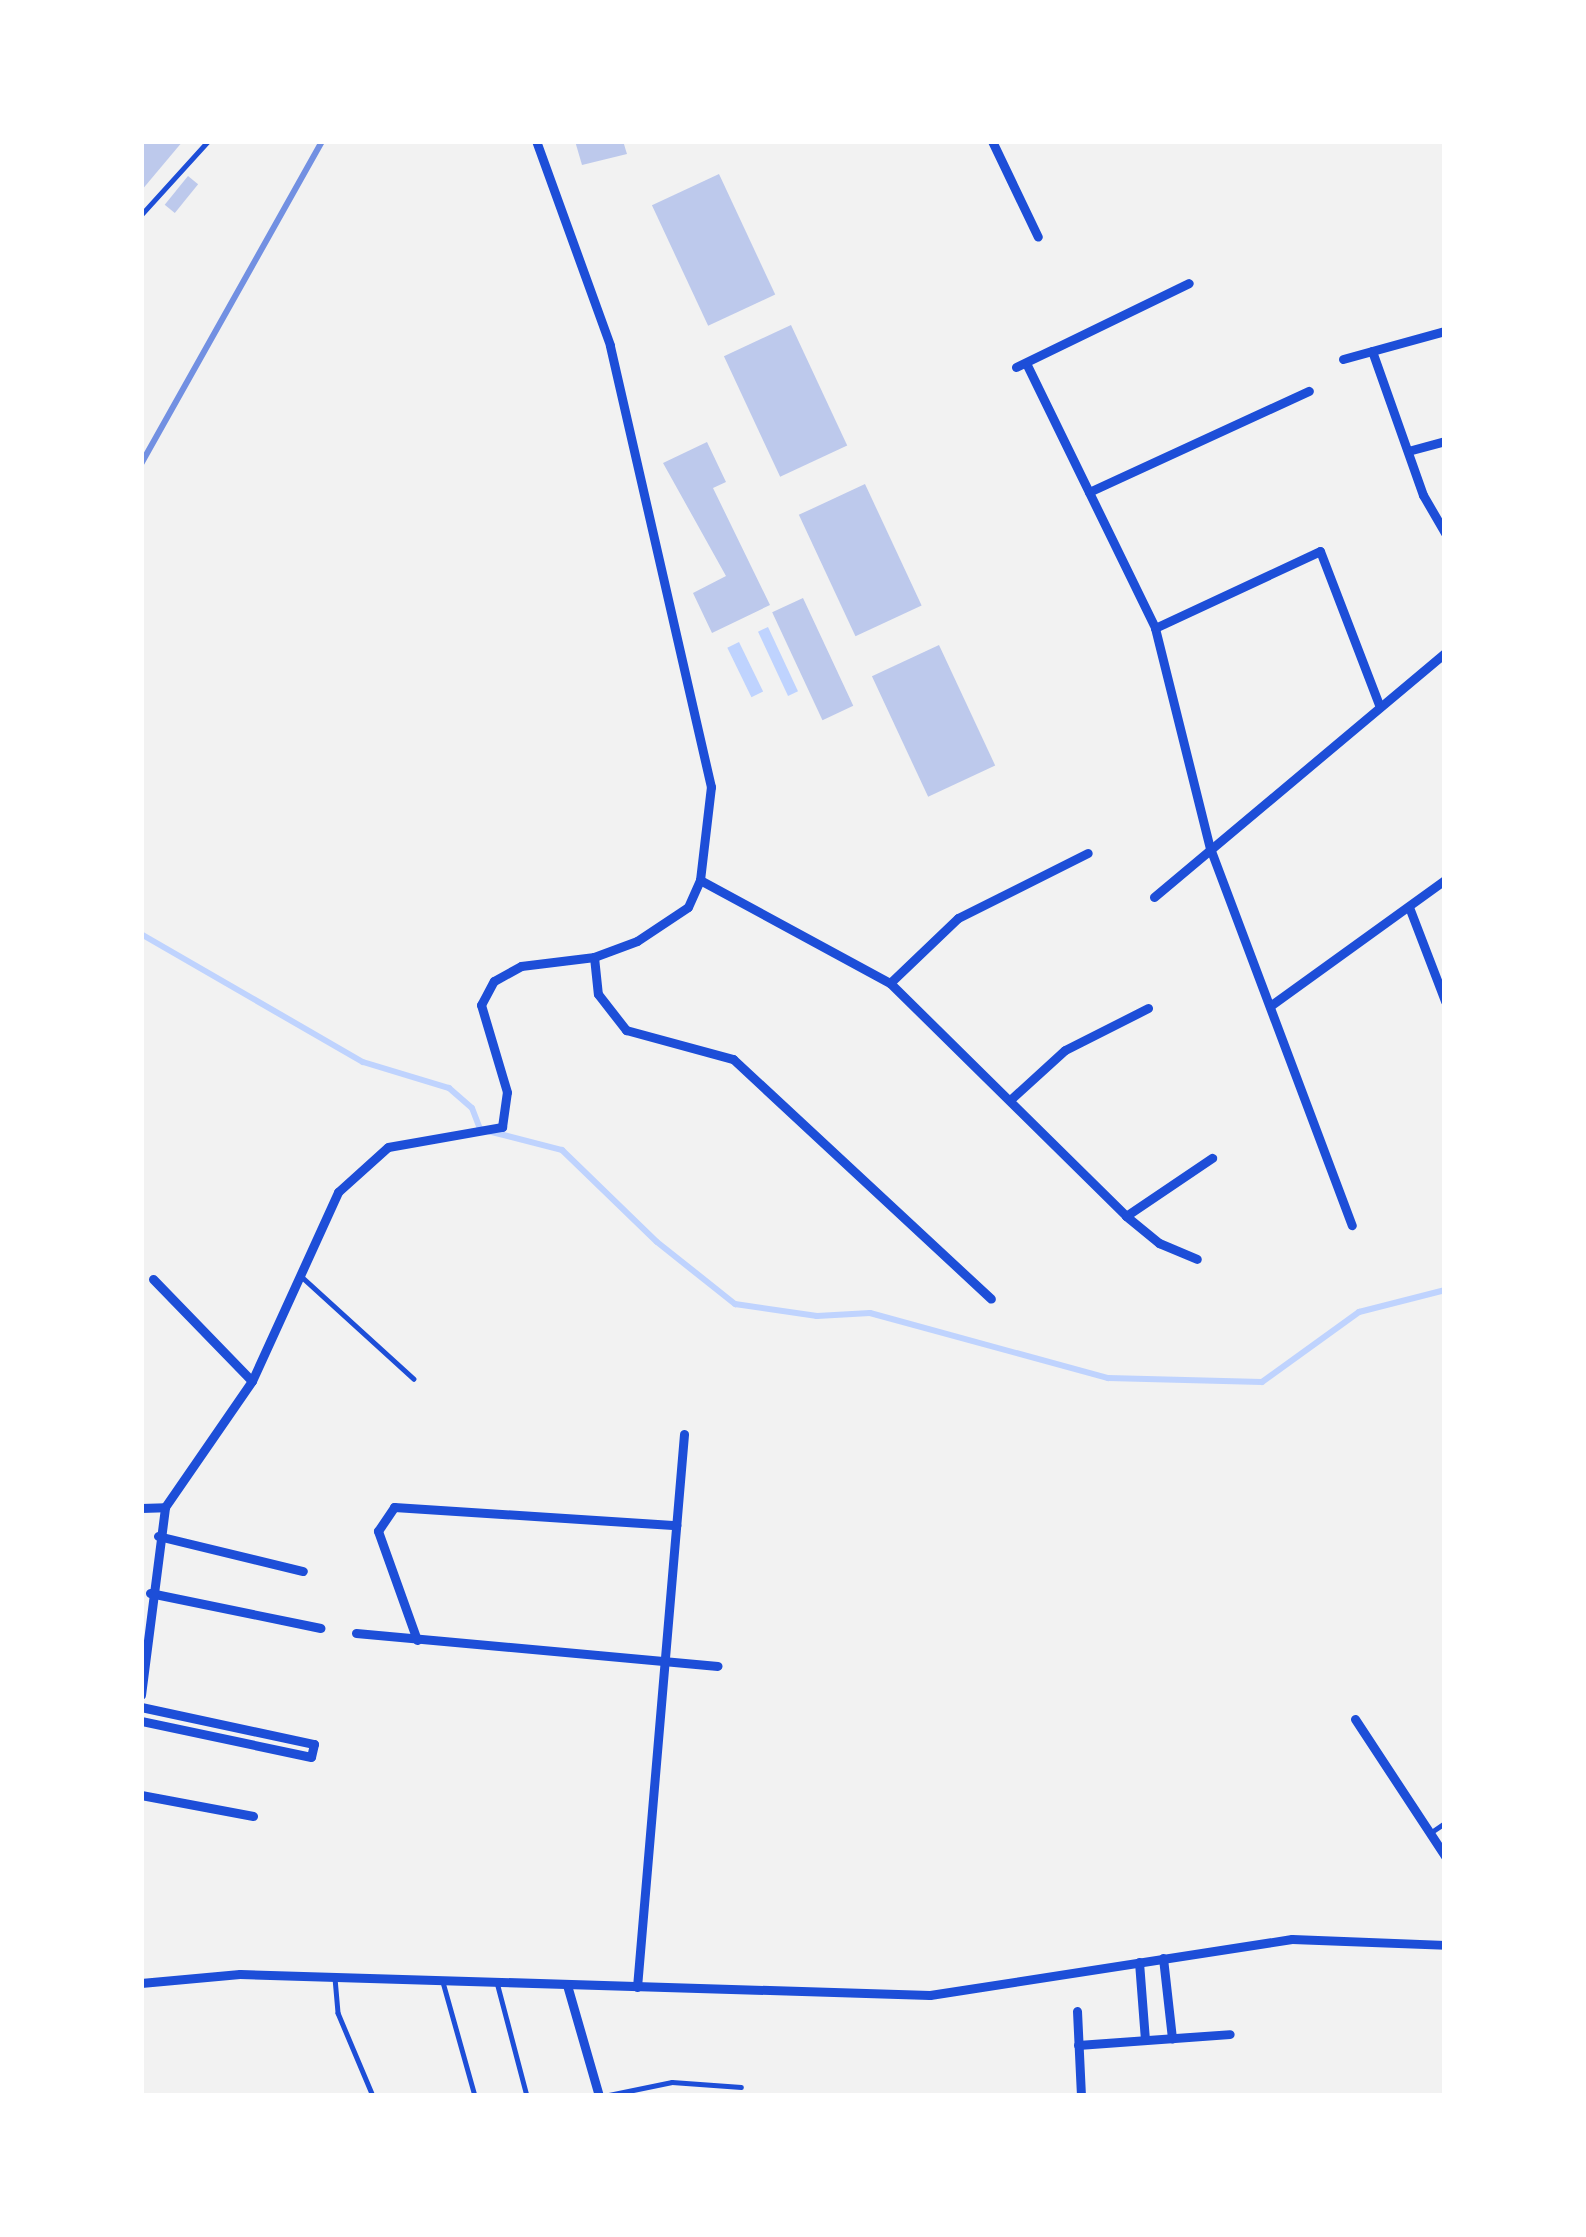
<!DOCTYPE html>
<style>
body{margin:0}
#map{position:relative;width:1586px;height:2237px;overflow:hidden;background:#f2f2f2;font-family:"Fira Sans",sans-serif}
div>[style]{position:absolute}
.water>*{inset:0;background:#bfd3fe;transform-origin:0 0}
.stream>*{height:6px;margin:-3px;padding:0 3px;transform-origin:3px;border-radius:3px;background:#bfd3fe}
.building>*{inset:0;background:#bdc9ec;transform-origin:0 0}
.service>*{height:4.5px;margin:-2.25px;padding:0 2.25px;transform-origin:2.25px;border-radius:2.25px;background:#1d4ed8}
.minor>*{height:9px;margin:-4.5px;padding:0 4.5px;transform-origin:4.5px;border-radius:4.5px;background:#1d4ed8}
.rail>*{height:6px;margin:-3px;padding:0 3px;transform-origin:3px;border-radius:3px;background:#7290e2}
span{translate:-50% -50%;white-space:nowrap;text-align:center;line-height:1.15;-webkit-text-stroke:12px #fff;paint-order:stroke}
.frame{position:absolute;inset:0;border:144px solid #fff;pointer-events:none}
</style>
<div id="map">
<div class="water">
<div style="left:768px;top:627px;width:71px;height:11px;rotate:65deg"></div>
<div style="left:739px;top:642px;width:55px;height:13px;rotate:64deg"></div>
</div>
<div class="stream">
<div style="left:141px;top:934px;width:256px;rotate:30deg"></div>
<div style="left:363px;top:1062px;width:90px;rotate:16.8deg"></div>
<div style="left:449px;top:1088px;width:30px;rotate:41deg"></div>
<div style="left:472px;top:1108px;width:22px;rotate:69deg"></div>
<div style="left:480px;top:1129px;width:85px;rotate:14.4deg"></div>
<div style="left:562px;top:1150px;width:132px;rotate:44.1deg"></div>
<div style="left:657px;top:1242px;width:100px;rotate:38.5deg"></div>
<div style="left:735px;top:1304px;width:83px;rotate:8.3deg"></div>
<div style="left:817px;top:1316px;width:53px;rotate:-3.2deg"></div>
<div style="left:870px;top:1313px;width:247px;rotate:15.3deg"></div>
<div style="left:1108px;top:1378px;width:154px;rotate:1.5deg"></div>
<div style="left:1262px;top:1382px;width:120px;rotate:-35.8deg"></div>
<div style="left:1359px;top:1312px;width:89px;rotate:-14.3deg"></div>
</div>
<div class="building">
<div style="clip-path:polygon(141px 141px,183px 141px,141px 191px)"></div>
<div style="clip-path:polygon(575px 141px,623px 141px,627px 154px,582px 165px)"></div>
<div style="left:719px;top:174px;width:133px;height:74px;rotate:65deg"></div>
<div style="left:188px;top:176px;width:13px;height:37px;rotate:39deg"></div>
<div style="left:791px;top:325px;width:133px;height:74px;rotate:65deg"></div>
<div style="clip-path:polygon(707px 442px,726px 482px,713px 488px,770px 605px,712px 633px,693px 593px,726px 576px,663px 463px)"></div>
<div style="left:865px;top:484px;width:134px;height:73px;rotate:65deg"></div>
<div style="left:803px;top:598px;width:119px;height:34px;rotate:65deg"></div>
<div style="left:939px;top:645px;width:133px;height:74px;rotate:65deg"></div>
</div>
<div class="service">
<div style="left:141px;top:215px;width:100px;rotate:-47.8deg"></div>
<div style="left:302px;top:1277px;width:151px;rotate:42.3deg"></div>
<div style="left:1430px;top:1833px;width:18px;rotate:-34deg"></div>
<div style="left:335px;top:1978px;width:35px;rotate:85deg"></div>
<div style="left:338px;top:2013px;width:90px;rotate:67.1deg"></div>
<div style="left:443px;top:1982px;width:118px;rotate:74.3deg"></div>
<div style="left:498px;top:1986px;width:114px;rotate:75.2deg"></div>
<div style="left:604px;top:2096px;width:69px;rotate:-11.6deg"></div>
<div style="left:672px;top:2082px;width:69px;rotate:4.1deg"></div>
</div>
<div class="minor">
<div style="left:992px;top:141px;width:106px;rotate:64.4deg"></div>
<div style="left:1372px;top:351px;width:153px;rotate:70.5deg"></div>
<div style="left:1423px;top:495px;width:44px;rotate:59.9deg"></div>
<div style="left:1343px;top:359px;width:106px;rotate:-15.4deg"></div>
<div style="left:1026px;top:363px;width:295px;rotate:64deg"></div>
<div style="left:1155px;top:628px;width:227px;rotate:76deg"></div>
<div style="left:1210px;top:848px;width:403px;rotate:69.4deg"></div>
<div style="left:1016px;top:367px;width:192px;rotate:-25.9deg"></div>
<div style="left:1408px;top:451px;width:38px;rotate:-15deg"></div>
<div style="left:1089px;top:492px;width:242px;rotate:-24.7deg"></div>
<div style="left:1155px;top:628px;width:182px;rotate:-25deg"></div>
<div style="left:1320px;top:551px;width:167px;rotate:69deg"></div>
<div style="left:700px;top:880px;width:216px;rotate:28.5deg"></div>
<div style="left:890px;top:983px;width:332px;rotate:44.6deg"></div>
<div style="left:1126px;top:1216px;width:43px;rotate:39.3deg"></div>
<div style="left:1159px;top:1243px;width:41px;rotate:22.8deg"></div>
<div style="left:1154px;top:897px;width:380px;rotate:-40deg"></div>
<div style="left:1409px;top:907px;width:101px;rotate:69deg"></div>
<div style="left:594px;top:957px;width:37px;rotate:84deg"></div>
<div style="left:598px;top:994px;width:46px;rotate:52.1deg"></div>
<div style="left:626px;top:1030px;width:111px;rotate:15.2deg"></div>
<div style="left:733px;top:1059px;width:352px;rotate:42.9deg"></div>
<div style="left:890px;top:983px;width:94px;rotate:-43.7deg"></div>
<div style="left:958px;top:918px;width:145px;rotate:-26.6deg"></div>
<div style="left:1270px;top:1006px;width:216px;rotate:-35.8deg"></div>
<div style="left:1010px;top:1100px;width:74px;rotate:-42.3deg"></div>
<div style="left:1065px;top:1050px;width:93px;rotate:-26.8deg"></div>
<div style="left:1126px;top:1216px;width:104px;rotate:-34deg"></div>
<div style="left:153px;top:1279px;width:142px;rotate:45.9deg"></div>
<div style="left:141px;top:1508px;width:24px;rotate:-2deg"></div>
<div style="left:158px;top:1536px;width:149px;rotate:13.6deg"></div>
<div style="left:150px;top:1593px;width:174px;rotate:11.6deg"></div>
<div style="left:356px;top:1633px;width:363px;rotate:5.2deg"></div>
<div style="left:417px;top:1640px;width:116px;rotate:-109.7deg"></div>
<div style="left:378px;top:1531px;width:29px;rotate:-56deg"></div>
<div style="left:394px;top:1507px;width:283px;rotate:3.7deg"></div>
<div style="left:141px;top:1695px;width:190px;rotate:-82.7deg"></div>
<div style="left:165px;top:1507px;width:153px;rotate:-55.4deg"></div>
<div style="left:252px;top:1381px;width:208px;rotate:-65.5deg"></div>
<div style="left:338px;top:1192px;width:67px;rotate:-42deg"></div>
<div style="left:388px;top:1147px;width:116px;rotate:-10deg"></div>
<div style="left:502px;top:1127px;width:35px;rotate:-82deg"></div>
<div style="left:507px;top:1092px;width:91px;rotate:-106.6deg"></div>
<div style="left:481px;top:1005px;width:27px;rotate:-62deg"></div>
<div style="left:494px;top:981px;width:31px;rotate:-29deg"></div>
<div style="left:521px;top:966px;width:74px;rotate:-7deg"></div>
<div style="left:594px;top:957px;width:46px;rotate:-20.4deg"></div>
<div style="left:637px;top:941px;width:61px;rotate:-33.7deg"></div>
<div style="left:688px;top:907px;width:30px;rotate:-66deg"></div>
<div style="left:700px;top:880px;width:94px;rotate:-83.3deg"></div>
<div style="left:711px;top:787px;width:453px;rotate:-102.9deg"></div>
<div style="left:610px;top:345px;width:217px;rotate:-109.9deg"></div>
<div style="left:141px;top:1707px;width:177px;rotate:12.1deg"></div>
<div style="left:314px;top:1744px;width:13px;rotate:103deg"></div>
<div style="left:311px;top:1757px;width:174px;rotate:-168deg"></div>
<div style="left:1355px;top:1719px;width:164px;rotate:56.7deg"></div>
<div style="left:141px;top:1795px;width:114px;rotate:10.6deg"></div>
<div style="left:1163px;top:1958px;width:81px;rotate:83.6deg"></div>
<div style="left:1139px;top:1962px;width:78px;rotate:85.6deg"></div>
<div style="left:141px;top:1983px;width:99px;rotate:-5.2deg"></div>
<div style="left:240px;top:1974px;width:690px;rotate:1.74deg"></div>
<div style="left:930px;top:1995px;width:366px;rotate:-8.8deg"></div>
<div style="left:1292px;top:1939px;width:153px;rotate:2.2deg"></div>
<div style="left:567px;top:1985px;width:116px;rotate:73.9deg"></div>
<div style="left:637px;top:1987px;width:555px;rotate:-85.14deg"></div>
<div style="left:1077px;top:2011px;width:85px;rotate:87.3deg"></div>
<div style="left:1078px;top:2045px;width:152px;rotate:-4.1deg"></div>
</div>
<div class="rail">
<div style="left:141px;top:464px;width:370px;rotate:-60.7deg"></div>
</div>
<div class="frame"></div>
</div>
